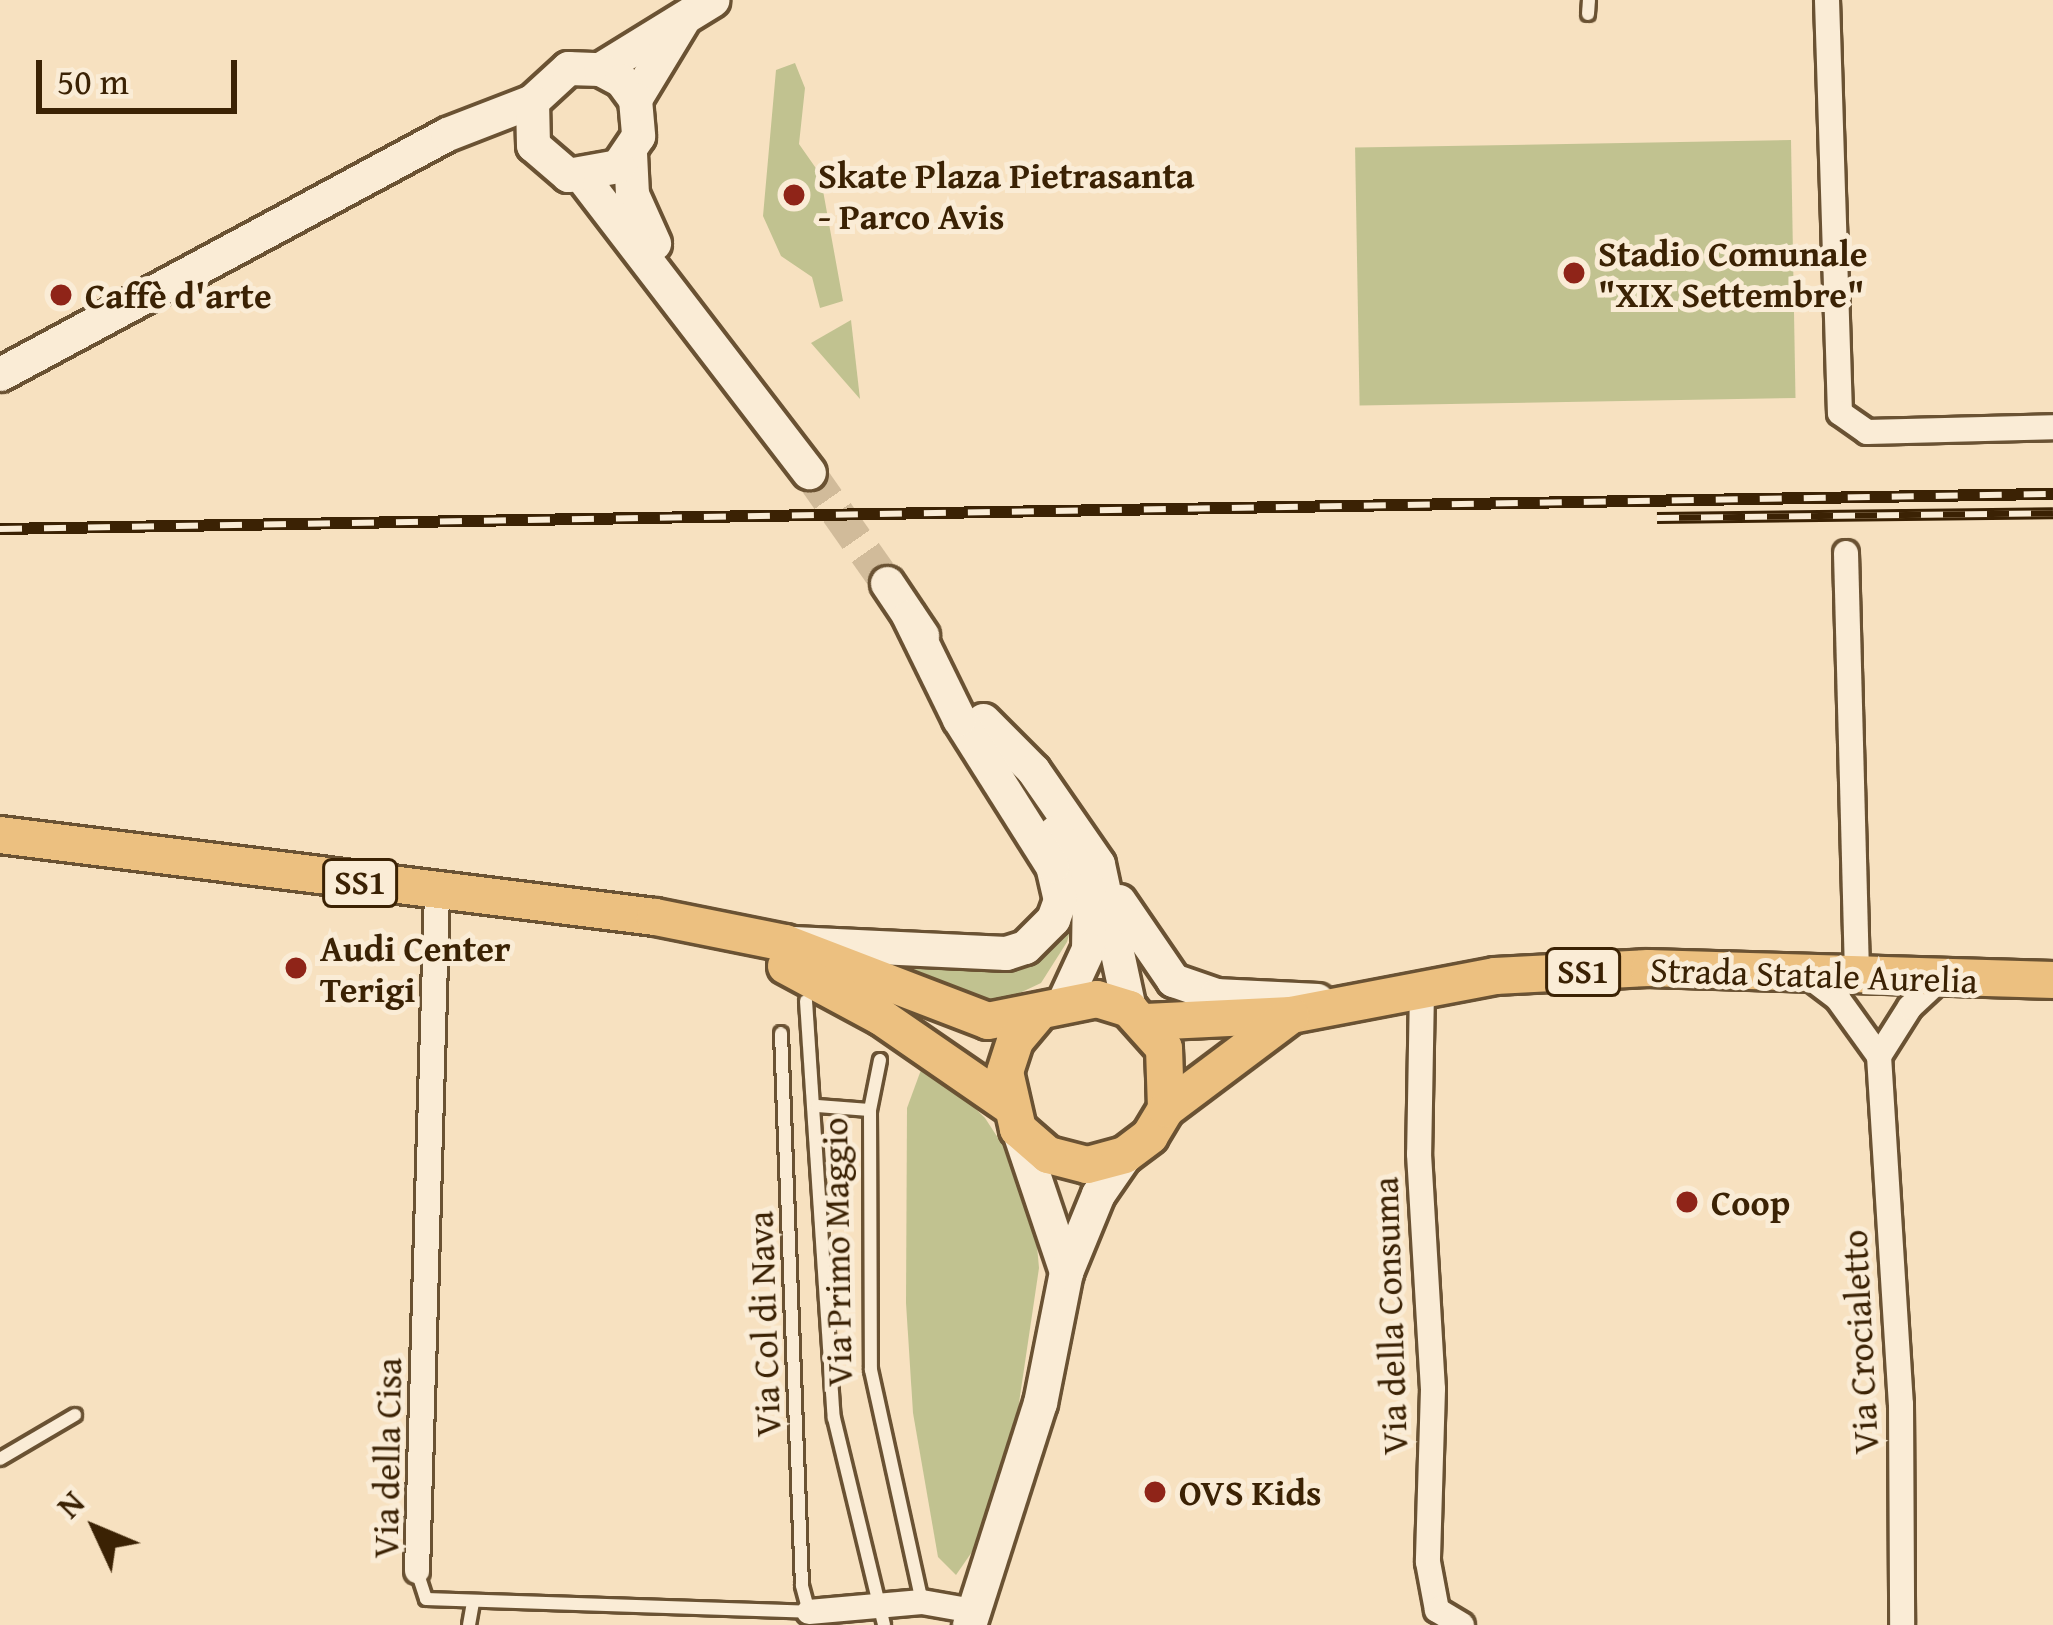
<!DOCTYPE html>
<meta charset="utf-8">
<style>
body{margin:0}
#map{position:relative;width:2053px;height:1625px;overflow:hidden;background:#f7e1c0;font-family:"Gentium Book Plus",serif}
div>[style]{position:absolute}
.green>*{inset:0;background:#c1c290;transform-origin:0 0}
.secondary-tunnel>*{height:33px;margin-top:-16.5px;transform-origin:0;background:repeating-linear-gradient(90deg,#d1bb9a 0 33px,transparent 0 49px)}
.roads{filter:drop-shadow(3px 0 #6a5233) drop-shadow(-3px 0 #6a5233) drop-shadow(0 3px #6a5233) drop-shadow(0 -3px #6a5233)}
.lane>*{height:12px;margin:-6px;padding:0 6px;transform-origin:6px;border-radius:6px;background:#faecd6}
.street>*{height:24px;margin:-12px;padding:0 12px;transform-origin:12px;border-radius:12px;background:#faecd6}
.secondary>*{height:33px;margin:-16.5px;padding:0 16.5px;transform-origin:16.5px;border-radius:16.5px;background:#faecd6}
.primary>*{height:36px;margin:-18px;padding:0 18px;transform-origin:18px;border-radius:18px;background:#ecc080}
.rail>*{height:12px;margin-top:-6px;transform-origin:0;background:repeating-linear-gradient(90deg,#faecd6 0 22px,#3b2204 0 44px);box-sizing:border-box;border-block:3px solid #3b2204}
.dots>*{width:33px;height:33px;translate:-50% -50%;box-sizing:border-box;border:6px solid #faecd6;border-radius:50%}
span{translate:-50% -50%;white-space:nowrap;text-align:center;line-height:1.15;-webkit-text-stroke:10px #faecd6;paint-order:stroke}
.shield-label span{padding:3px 9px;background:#faecd6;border:3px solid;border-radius:9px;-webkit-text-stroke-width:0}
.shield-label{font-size:33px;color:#3b2204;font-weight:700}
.poi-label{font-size:36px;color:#3b2204;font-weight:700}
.left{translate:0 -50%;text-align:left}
.street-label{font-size:36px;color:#3b2204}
.north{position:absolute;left:36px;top:1469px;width:120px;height:120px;-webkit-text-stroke:9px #faecd6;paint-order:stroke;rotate:314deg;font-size:33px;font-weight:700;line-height:48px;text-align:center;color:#3b2204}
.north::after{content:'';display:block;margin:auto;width:42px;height:54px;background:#3b2204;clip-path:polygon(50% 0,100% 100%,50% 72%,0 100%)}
.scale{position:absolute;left:36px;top:60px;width:201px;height:54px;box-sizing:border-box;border:6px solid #3b2204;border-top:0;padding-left:15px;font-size:36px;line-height:42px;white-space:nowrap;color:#3b2204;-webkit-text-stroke:9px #faecd6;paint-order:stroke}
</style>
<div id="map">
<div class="green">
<div style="clip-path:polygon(795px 63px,805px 88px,799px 144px,820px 174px,843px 301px,820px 308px,812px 277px,781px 256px,763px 216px,776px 70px)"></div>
<div style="left:1791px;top:140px;width:258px;height:436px;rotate:89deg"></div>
<div style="clip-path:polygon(851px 320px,860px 399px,811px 343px)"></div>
<div style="clip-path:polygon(1065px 928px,1071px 928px,1067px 942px,1041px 983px,1005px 1000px,985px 1002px,899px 967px,1014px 968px,1046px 952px)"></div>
<div style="clip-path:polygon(925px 1059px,985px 1118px,1019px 1170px,1034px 1212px,1039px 1268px,1016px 1423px,974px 1549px,956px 1575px,938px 1557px,913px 1413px,906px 1303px,907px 1108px)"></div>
</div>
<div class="secondary-tunnel">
<div style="left:809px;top:472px;width:136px;rotate:54.9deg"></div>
</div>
<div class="roads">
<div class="lane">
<div style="left:1588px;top:14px;width:14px;rotate:-86deg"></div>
<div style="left:806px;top:1001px;width:418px;rotate:86.2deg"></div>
<div style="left:834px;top:1418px;width:213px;rotate:76.4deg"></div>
<div style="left:880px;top:1060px;width:51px;rotate:101.3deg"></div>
<div style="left:870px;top:1110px;width:260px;rotate:89.8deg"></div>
<div style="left:871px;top:1370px;width:237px;rotate:77.6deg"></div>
<div style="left:817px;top:1106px;width:53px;rotate:4.3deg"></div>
<div style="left:0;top:1459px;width:87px;rotate:-30.4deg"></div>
<div style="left:417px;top:1571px;width:29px;rotate:72deg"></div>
<div style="left:426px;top:1599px;width:383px;rotate:1.9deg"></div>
<div style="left:809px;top:1612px;width:28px;rotate:-105deg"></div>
<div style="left:802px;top:1585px;width:552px;rotate:-92.18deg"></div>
<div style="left:469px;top:1625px;width:23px;rotate:-80deg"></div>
</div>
<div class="street">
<div style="left:1827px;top:0;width:413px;rotate:88.2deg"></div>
<div style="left:1840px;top:413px;width:33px;rotate:35deg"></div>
<div style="left:1867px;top:432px;width:186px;rotate:-1.5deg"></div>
<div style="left:1846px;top:553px;width:426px;rotate:88.5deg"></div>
<div style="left:1808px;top:976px;width:38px;rotate:37deg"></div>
<div style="left:1838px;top:999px;width:70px;rotate:54.3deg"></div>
<div style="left:1879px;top:1056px;width:349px;rotate:86.4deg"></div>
<div style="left:1901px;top:1404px;width:221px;rotate:89.7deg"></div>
<div style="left:1422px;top:989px;width:165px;rotate:91deg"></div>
<div style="left:1419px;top:1154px;width:235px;rotate:86.6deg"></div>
<div style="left:1433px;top:1389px;width:173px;rotate:91.7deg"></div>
<div style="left:1428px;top:1562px;width:49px;rotate:79.4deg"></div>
<div style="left:1437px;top:1610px;width:29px;rotate:31deg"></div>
<div style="left:1879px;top:1056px;width:58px;rotate:-57.7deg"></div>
<div style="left:1910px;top:1007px;width:41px;rotate:-43deg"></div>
<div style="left:417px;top:1571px;width:678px;rotate:-88.31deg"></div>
<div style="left:809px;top:1612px;width:113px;rotate:-5.1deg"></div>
<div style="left:922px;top:1602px;width:52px;rotate:10deg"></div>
</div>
<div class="secondary">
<div style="left:600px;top:69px;width:132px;rotate:-31.6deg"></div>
<div style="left:635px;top:99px;width:95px;rotate:-58.8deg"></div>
<div style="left:630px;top:153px;width:41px;rotate:87.2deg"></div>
<div style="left:632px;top:194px;width:54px;rotate:65.8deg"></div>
<div style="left:583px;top:178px;width:371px;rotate:52.5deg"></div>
<div style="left:0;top:374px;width:507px;rotate:-28.23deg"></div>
<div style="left:447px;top:134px;width:91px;rotate:-21.2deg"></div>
<div style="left:532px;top:101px;width:49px;rotate:-42.5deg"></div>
<div style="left:568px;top:68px;width:32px;rotate:2deg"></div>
<div style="left:600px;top:69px;width:24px;rotate:28deg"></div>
<div style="left:621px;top:80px;width:24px;rotate:54deg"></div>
<div style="left:635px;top:99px;width:37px;rotate:85deg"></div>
<div style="left:638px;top:136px;width:36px;rotate:124deg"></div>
<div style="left:618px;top:166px;width:51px;rotate:169.8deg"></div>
<div style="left:568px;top:175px;width:46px;rotate:-139.4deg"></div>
<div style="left:533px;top:145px;width:44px;rotate:-91.3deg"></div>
<div style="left:887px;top:583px;width:63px;rotate:56.1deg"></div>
<div style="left:983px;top:720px;width:71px;rotate:45deg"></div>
<div style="left:1033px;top:770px;width:114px;rotate:55.3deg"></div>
<div style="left:1098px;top:864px;width:148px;rotate:77.9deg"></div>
<div style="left:1055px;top:832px;width:66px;rotate:58.7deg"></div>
<div style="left:1089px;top:888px;width:61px;rotate:90.9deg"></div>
<div style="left:1088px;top:949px;width:57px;rotate:114.8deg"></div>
<div style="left:1119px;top:901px;width:96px;rotate:55.6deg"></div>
<div style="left:1173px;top:980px;width:46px;rotate:19.2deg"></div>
<div style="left:1216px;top:995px;width:101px;rotate:2.8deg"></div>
<div style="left:793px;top:943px;width:213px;rotate:2.7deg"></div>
<div style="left:1006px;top:953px;width:20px;rotate:-18deg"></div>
<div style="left:1025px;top:947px;width:40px;rotate:-45deg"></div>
<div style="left:1053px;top:919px;width:20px;rotate:-70deg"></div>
<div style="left:1060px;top:900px;width:35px;rotate:-103deg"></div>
<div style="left:1052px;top:866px;width:174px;rotate:-122.3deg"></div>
<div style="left:959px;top:719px;width:114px;rotate:-116.1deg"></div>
<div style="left:1018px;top:1129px;width:151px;rotate:71.4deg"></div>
<div style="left:969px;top:1625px;width:233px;rotate:-72.3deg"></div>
<div style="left:1040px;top:1403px;width:134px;rotate:-78.8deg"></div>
<div style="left:1066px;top:1272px;width:84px;rotate:-67.7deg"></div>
<div style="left:1098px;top:1194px;width:47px;rotate:-55.3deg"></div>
</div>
<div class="primary">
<div style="left:0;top:835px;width:660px;rotate:7.14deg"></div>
<div style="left:655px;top:917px;width:133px;rotate:11.3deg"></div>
<div style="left:785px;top:943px;width:217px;rotate:21deg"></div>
<div style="left:988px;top:1021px;width:111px;rotate:-11.4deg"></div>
<div style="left:1097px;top:999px;width:34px;rotate:17deg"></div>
<div style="left:1129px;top:1009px;width:52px;rotate:48.1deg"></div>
<div style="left:1164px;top:1048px;width:61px;rotate:88.1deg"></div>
<div style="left:1166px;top:1109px;width:31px;rotate:121deg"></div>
<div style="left:1150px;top:1136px;width:31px;rotate:143deg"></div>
<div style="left:1125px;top:1155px;width:39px;rotate:165deg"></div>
<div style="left:1087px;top:1165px;width:40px;rotate:-165.6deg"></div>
<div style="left:1048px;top:1155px;width:40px;rotate:-139deg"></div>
<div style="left:1018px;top:1129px;width:58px;rotate:-102.8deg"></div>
<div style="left:1005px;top:1072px;width:33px;rotate:-72deg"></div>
<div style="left:1015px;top:1041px;width:33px;rotate:-50deg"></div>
<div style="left:786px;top:966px;width:108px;rotate:28.2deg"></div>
<div style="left:881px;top:1017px;width:153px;rotate:34.6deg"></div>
<div style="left:1146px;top:1022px;width:145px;rotate:-2.8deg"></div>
<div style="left:1291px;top:1015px;width:208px;rotate:-10.8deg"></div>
<div style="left:1495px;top:976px;width:154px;rotate:-3deg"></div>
<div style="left:1649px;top:968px;width:404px;rotate:1.7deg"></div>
<div style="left:1166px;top:1109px;width:156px;rotate:-36.9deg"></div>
</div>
</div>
<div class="rail">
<div style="left:1657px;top:518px;width:396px;rotate:-0.7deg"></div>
<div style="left:0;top:529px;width:2053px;rotate:-0.98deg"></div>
</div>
<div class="dots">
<div style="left:794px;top:195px;background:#8f2418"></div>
<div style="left:1574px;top:273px;background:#8f2418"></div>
<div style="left:61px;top:295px;background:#8f2418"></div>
<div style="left:296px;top:968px;background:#8f2418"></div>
<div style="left:1687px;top:1202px;background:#8f2418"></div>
<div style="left:1155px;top:1492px;background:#8f2418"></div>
</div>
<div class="shield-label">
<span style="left:360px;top:883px">SS1</span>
<span style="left:1583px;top:972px">SS1</span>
</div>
<div class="poi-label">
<span class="left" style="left:818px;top:195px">Skate Plaza Pietrasanta<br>- Parco Avis</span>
<span class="left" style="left:1598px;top:273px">Stadio Comunale<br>"XIX Settembre"</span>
<span class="left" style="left:85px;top:295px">Caffè d'arte</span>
<span class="left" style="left:320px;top:968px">Audi Center<br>Terigi</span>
<span class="left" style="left:1711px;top:1202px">Coop</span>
<span class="left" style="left:1179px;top:1492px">OVS Kids</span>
</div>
<div class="street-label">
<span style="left:1814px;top:974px;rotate:2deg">Strada Statale Aurelia</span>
<span style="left:836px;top:1252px;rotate:-91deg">Via Primo Maggio</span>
<span style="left:1389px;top:1316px;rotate:-92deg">Via della Consuma</span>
<span style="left:763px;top:1324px;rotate:-92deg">Via Col di Nava</span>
<span style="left:1859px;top:1342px;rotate:-93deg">Via Crocialetto</span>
<span style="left:386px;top:1458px;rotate:-89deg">Via della Cisa</span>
</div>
<div class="north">N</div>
<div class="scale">50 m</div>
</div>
